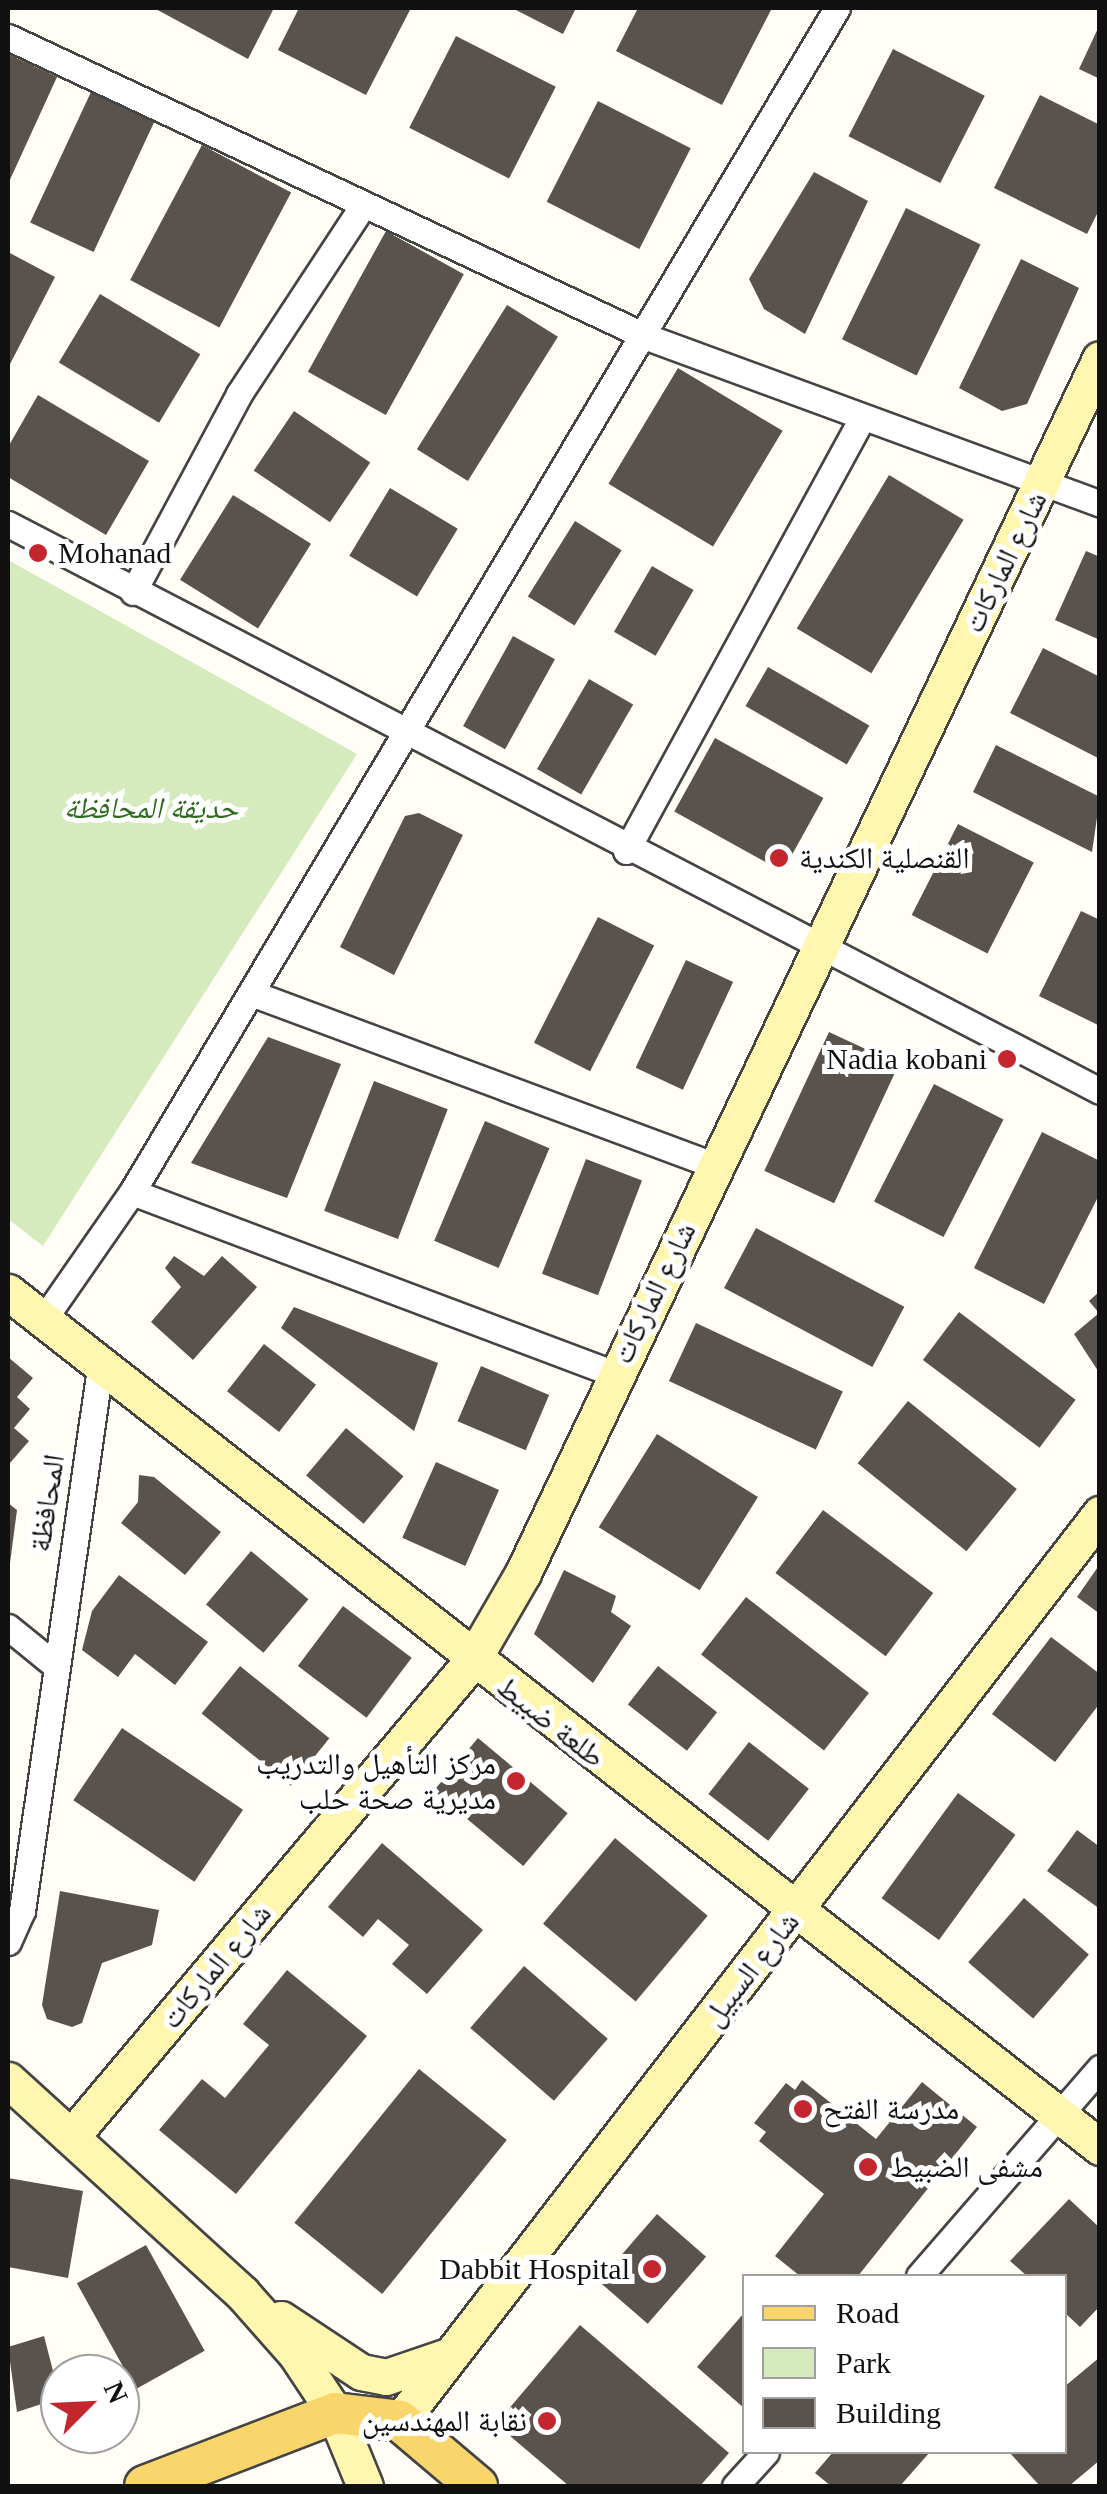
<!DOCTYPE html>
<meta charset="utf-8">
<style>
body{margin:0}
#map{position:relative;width:1107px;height:2494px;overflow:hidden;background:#fffdf5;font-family:"Times New Roman","Noto Naskh Arabic",serif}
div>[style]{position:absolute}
.green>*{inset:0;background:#d5ebbd}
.building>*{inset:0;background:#5a524d;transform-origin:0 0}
.roads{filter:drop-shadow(2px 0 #444) drop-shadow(-2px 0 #444) drop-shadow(0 2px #444) drop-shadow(0 -2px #444)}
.street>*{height:25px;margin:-12.5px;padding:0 12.5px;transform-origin:12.5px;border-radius:12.5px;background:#fff}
.secondary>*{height:35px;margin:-17.5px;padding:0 17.5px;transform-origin:17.5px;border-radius:17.5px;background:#fff6b0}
.primary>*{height:40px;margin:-20px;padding:0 20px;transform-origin:20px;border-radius:20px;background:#f9d66b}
.dots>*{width:28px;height:28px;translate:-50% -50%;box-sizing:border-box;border:5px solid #fff;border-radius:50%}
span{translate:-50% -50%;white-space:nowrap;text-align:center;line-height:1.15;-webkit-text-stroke:10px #fff;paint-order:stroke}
.poi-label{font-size:30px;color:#111}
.left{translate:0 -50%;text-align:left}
.right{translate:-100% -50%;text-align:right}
.street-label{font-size:30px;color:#111}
.park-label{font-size:30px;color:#2f6b1f;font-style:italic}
.frame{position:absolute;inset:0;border:10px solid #111;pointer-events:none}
.legend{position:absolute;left:742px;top:2274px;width:325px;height:180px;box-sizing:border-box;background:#fff;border:2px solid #a0a0a0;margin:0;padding:12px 18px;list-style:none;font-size:30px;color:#111}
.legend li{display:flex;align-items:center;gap:20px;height:50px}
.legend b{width:50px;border:2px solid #a0a0a0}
.north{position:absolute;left:40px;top:2354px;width:100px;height:100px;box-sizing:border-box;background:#fff;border:2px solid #a0a0a0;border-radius:50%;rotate:66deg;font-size:28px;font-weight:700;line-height:40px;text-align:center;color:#111}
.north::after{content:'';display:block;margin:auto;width:35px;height:45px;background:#c4262e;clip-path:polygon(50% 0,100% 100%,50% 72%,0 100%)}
</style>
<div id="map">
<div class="green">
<div style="clip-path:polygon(8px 560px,357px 754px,43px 1246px,8px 1219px)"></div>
</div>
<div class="building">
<div style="clip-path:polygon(154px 8px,274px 8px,248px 59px)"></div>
<div style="clip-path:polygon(299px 8px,411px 8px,366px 95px,278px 50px)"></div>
<div style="clip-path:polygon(512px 8px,576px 8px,563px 34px)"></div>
<div style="clip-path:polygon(638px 8px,772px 8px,722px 105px,616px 51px)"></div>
<div style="clip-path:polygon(1100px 24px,1100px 79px,1079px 69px)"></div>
<div style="left:456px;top:36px;width:112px;height:103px;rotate:27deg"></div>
<div style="left:893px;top:49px;width:103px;height:98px;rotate:27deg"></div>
<div style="clip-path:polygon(8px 54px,57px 77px,8px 184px)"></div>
<div style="left:91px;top:92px;width:70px;height:144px;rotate:25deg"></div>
<div style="clip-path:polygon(1040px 95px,1100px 125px,1100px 208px,1087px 234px,994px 188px)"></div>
<div style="left:598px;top:101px;width:104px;height:113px;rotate:27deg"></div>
<div style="left:202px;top:145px;width:101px;height:153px;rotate:28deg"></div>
<div style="clip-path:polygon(814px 172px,868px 201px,805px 334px,764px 309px,749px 279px)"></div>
<div style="left:906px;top:208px;width:83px;height:146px;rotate:26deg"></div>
<div style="left:386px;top:231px;width:89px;height:161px;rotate:29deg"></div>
<div style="clip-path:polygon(8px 252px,55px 277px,8px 368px)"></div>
<div style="clip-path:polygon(1021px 259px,1079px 288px,1027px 404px,1002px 411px,959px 388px)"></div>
<div style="left:100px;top:294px;width:117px;height:80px;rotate:31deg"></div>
<div style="left:507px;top:305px;width:60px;height:170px;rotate:32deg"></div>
<div style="left:678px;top:368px;width:122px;height:135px;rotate:31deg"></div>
<div style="clip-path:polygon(38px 395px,149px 461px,106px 535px,8px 477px,8px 447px)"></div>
<div style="left:294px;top:411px;width:92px;height:72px;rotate:34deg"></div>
<div style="left:889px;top:475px;width:87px;height:179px;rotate:31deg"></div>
<div style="left:390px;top:488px;width:79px;height:79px;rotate:31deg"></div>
<div style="left:233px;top:495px;width:92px;height:100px;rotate:32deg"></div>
<div style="left:575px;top:521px;width:55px;height:89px;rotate:32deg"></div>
<div style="clip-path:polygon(1086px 551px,1100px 557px,1100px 640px,1055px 620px)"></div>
<div style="left:652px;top:566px;width:48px;height:76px;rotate:30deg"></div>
<div style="left:513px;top:636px;width:48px;height:103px;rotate:29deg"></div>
<div style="clip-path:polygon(1043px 648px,1100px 677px,1100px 759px,1010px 713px)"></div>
<div style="left:768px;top:667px;width:117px;height:45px;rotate:30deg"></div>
<div style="left:589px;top:679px;width:51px;height:104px;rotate:30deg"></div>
<div style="left:715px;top:738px;width:124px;height:84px;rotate:29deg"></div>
<div style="clip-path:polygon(996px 745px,1100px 797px,1092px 852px,973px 792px)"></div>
<div style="clip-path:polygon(419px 813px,463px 835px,394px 975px,340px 947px,405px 816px)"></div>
<div style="left:958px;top:824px;width:85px;height:102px;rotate:27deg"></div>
<div style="clip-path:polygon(1081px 911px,1100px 920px,1100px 1026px,1039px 996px)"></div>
<div style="left:598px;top:917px;width:63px;height:141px;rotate:27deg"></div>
<div style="left:686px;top:960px;width:52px;height:119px;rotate:25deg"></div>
<div style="left:829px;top:1032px;width:77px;height:153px;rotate:25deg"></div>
<div style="clip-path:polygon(268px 1037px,341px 1064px,287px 1198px,191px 1163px)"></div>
<div style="left:374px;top:1081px;width:79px;height:139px;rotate:21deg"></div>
<div style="left:934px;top:1084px;width:78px;height:132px;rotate:27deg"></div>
<div style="left:485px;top:1121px;width:70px;height:130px;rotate:23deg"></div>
<div style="clip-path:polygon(1042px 1132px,1100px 1161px,1100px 1193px,1044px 1304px,974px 1268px)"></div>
<div style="left:586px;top:1159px;width:60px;height:123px;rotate:21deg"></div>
<div style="left:756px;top:1228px;width:168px;height:68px;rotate:28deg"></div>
<div style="clip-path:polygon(174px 1256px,204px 1276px,222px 1256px,257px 1287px,193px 1360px,151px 1322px,181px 1287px,165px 1268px)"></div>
<div style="clip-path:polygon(1100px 1291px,1100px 1374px,1074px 1334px,1099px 1313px,1089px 1301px)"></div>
<div style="clip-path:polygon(294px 1307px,438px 1363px,414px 1431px,281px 1328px)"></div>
<div style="left:959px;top:1312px;width:146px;height:60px;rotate:37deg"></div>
<div style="left:696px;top:1323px;width:162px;height:64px;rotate:25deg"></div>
<div style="left:264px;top:1344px;width:66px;height:60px;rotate:38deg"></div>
<div style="clip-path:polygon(8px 1357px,33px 1378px,17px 1397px,30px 1409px,14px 1428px,29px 1441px,10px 1463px)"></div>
<div style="left:481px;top:1366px;width:74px;height:60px;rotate:23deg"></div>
<div style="left:908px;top:1401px;width:140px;height:80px;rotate:39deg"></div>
<div style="left:346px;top:1428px;width:75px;height:62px;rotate:40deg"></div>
<div style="left:657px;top:1434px;width:119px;height:110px;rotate:32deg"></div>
<div style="left:436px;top:1462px;width:69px;height:83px;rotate:24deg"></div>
<div style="clip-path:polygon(139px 1475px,154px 1477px,221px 1532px,185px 1575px,121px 1523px,138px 1502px)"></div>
<div style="clip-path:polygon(8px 1503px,17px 1510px,10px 1563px,8px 1562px)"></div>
<div style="left:823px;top:1510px;width:138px;height:79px;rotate:37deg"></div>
<div style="left:251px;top:1551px;width:75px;height:70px;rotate:40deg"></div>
<div style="clip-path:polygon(1100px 1564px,1100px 1614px,1077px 1597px)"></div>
<div style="clip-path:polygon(564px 1570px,616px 1596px,611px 1612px,631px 1626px,593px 1683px,534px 1634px)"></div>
<div style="clip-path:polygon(119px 1575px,208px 1642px,175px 1685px,135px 1654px,118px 1677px,82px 1650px,92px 1611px)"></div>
<div style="left:746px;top:1597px;width:156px;height:73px;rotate:38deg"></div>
<div style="left:343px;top:1606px;width:86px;height:75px;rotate:37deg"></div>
<div style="clip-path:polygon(1051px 1637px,1100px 1674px,1100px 1703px,1055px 1762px,992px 1714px)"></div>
<div style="left:240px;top:1666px;width:115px;height:61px;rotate:39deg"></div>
<div style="left:658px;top:1666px;width:75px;height:49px;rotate:38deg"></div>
<div style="left:122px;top:1728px;width:146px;height:87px;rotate:34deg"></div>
<div style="left:478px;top:1738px;width:117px;height:69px;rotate:40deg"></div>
<div style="left:749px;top:1742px;width:76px;height:66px;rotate:38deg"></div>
<div style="left:958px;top:1793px;width:71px;height:130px;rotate:36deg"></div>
<div style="clip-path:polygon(1077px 1830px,1100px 1847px,1100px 1909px,1047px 1871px)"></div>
<div style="left:615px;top:1838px;width:121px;height:112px;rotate:40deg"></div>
<div style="clip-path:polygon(382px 1843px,483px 1930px,427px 1994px,392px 1964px,409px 1945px,378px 1919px,363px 1937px,328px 1907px)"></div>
<div style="clip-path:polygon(60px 1891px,159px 1910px,152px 1945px,102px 1963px,82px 2023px,72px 2027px,47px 2019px,42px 2005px)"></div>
<div style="left:1024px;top:1898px;width:86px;height:85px;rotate:41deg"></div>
<div style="left:524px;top:1966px;width:111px;height:82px;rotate:41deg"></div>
<div style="clip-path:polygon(287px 1970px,367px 2036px,236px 2194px,159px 2130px,202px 2079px,225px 2098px,269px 2045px,243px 2024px)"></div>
<div style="left:419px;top:2069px;width:113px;height:198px;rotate:39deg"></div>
<div style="clip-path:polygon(802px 2080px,876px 2139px,922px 2082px,977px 2127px,858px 2276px,800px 2276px,775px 2256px,824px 2194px,759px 2141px,766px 2132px,754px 2123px,786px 2083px,795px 2090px)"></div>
<div style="clip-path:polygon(8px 2178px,83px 2191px,68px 2278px,8px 2267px)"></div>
<div style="clip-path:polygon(1069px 2199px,1100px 2228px,1100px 2306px,1080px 2327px,1064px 2312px,1064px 2276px,1027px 2276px,1010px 2261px)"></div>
<div style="left:657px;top:2214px;width:65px;height:89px;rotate:41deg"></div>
<div style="left:146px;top:2245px;width:121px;height:79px;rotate:61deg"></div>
<div style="clip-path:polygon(744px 2313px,744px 2408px,697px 2367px)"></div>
<div style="clip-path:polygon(580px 2325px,729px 2453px,700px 2486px,569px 2486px,496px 2424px)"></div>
<div style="clip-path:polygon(44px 2336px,60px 2398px,17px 2412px,8px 2347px)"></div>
<div style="clip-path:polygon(1100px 2357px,1100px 2460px,1069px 2486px,1040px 2486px,1009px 2452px,1064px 2452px,1064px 2387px)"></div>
<div style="clip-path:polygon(833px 2452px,930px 2452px,900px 2486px,831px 2486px,815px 2473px)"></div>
</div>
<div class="roads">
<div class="street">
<div style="left:8px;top:37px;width:706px;rotate:25.15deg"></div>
<div style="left:647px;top:337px;width:483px;rotate:20.2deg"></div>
<div style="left:8px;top:524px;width:1230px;rotate:27.44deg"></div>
<div style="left:133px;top:592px;width:225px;rotate:-61.8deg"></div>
<div style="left:239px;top:394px;width:227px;rotate:-56.7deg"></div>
<div style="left:626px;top:851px;width:491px;rotate:-61.4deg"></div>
<div style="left:251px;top:993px;width:496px;rotate:20.4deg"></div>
<div style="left:132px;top:1192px;width:516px;rotate:20.65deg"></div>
<div style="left:43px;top:1320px;width:156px;rotate:-55.2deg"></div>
<div style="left:132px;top:1192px;width:1378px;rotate:-59.23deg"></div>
<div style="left:8px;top:1627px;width:62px;rotate:39.1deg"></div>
<div style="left:8px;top:1942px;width:34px;rotate:-66deg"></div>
<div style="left:22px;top:1911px;width:549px;rotate:-81.83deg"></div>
<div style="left:919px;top:2276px;width:276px;rotate:-49deg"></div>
<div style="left:735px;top:2486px;width:46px;rotate:-47.6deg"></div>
</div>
<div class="secondary">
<div style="left:8px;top:1292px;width:1387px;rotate:38.06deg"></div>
<div style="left:8px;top:2080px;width:316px;rotate:42.3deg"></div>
<div style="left:242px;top:2293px;width:81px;rotate:48.5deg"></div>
<div style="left:296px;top:2354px;width:71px;rotate:56.5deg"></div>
<div style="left:335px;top:2413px;width:79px;rotate:67.7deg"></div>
<div style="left:71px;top:2137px;width:622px;rotate:-49.89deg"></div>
<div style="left:472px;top:1661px;width:102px;rotate:-59.9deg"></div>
<div style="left:523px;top:1573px;width:1344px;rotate:-64.58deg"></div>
<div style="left:281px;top:2319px;width:96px;rotate:33.5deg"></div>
<div style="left:361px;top:2372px;width:25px;rotate:11deg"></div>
<div style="left:386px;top:2377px;width:65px;rotate:-18.7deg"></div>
<div style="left:400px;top:2421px;width:1146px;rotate:-52.34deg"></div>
</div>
<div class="primary">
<div style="left:145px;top:2486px;width:204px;rotate:-21deg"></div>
<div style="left:335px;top:2413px;width:65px;rotate:7deg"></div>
<div style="left:400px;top:2421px;width:101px;rotate:40.2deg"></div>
</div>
</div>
<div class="dots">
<div style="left:38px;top:553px;background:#c4262e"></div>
<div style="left:779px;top:858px;background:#c4262e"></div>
<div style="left:1007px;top:1059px;background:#c4262e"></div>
<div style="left:516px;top:1781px;background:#c4262e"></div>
<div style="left:803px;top:2109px;background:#c4262e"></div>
<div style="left:868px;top:2167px;background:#c4262e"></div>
<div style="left:652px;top:2269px;background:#c4262e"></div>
<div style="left:547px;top:2421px;background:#c4262e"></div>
</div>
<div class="poi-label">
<span class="left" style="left:58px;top:553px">Mohanad</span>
<span class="left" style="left:799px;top:858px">القنصلية الكندية</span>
<span class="right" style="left:987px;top:1059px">Nadia kobani</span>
<span class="right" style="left:496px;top:1781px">مركز التأهيل والتدريب<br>مديرية صحة حلب</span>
<span class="left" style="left:823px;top:2109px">مدرسة الفتح</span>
<span class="left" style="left:890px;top:2167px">مشفى الضبيط</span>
<span class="right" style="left:630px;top:2269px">Dabbit Hospital</span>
<span class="right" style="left:527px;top:2421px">نقابة المهندسين</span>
</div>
<div class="street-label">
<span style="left:1005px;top:562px;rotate:-64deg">شارع الماركات</span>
<span style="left:654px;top:1293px;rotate:-64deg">شارع الماركات</span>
<span style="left:47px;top:1503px;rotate:-81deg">المحافظة</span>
<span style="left:551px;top:1722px;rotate:38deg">طلعة ضبيط</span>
<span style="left:216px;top:1966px;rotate:-50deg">شارع الماركات</span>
<span style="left:751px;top:1969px;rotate:-52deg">شارع السبيل</span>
</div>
<div class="park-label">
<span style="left:151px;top:808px">حديقة المحافظة</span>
</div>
<div class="frame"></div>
<ul class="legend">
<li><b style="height:12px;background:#f9d66b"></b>Road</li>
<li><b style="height:28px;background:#d5ebbd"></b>Park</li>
<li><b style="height:28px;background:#5a524d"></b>Building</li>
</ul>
<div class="north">N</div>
</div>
